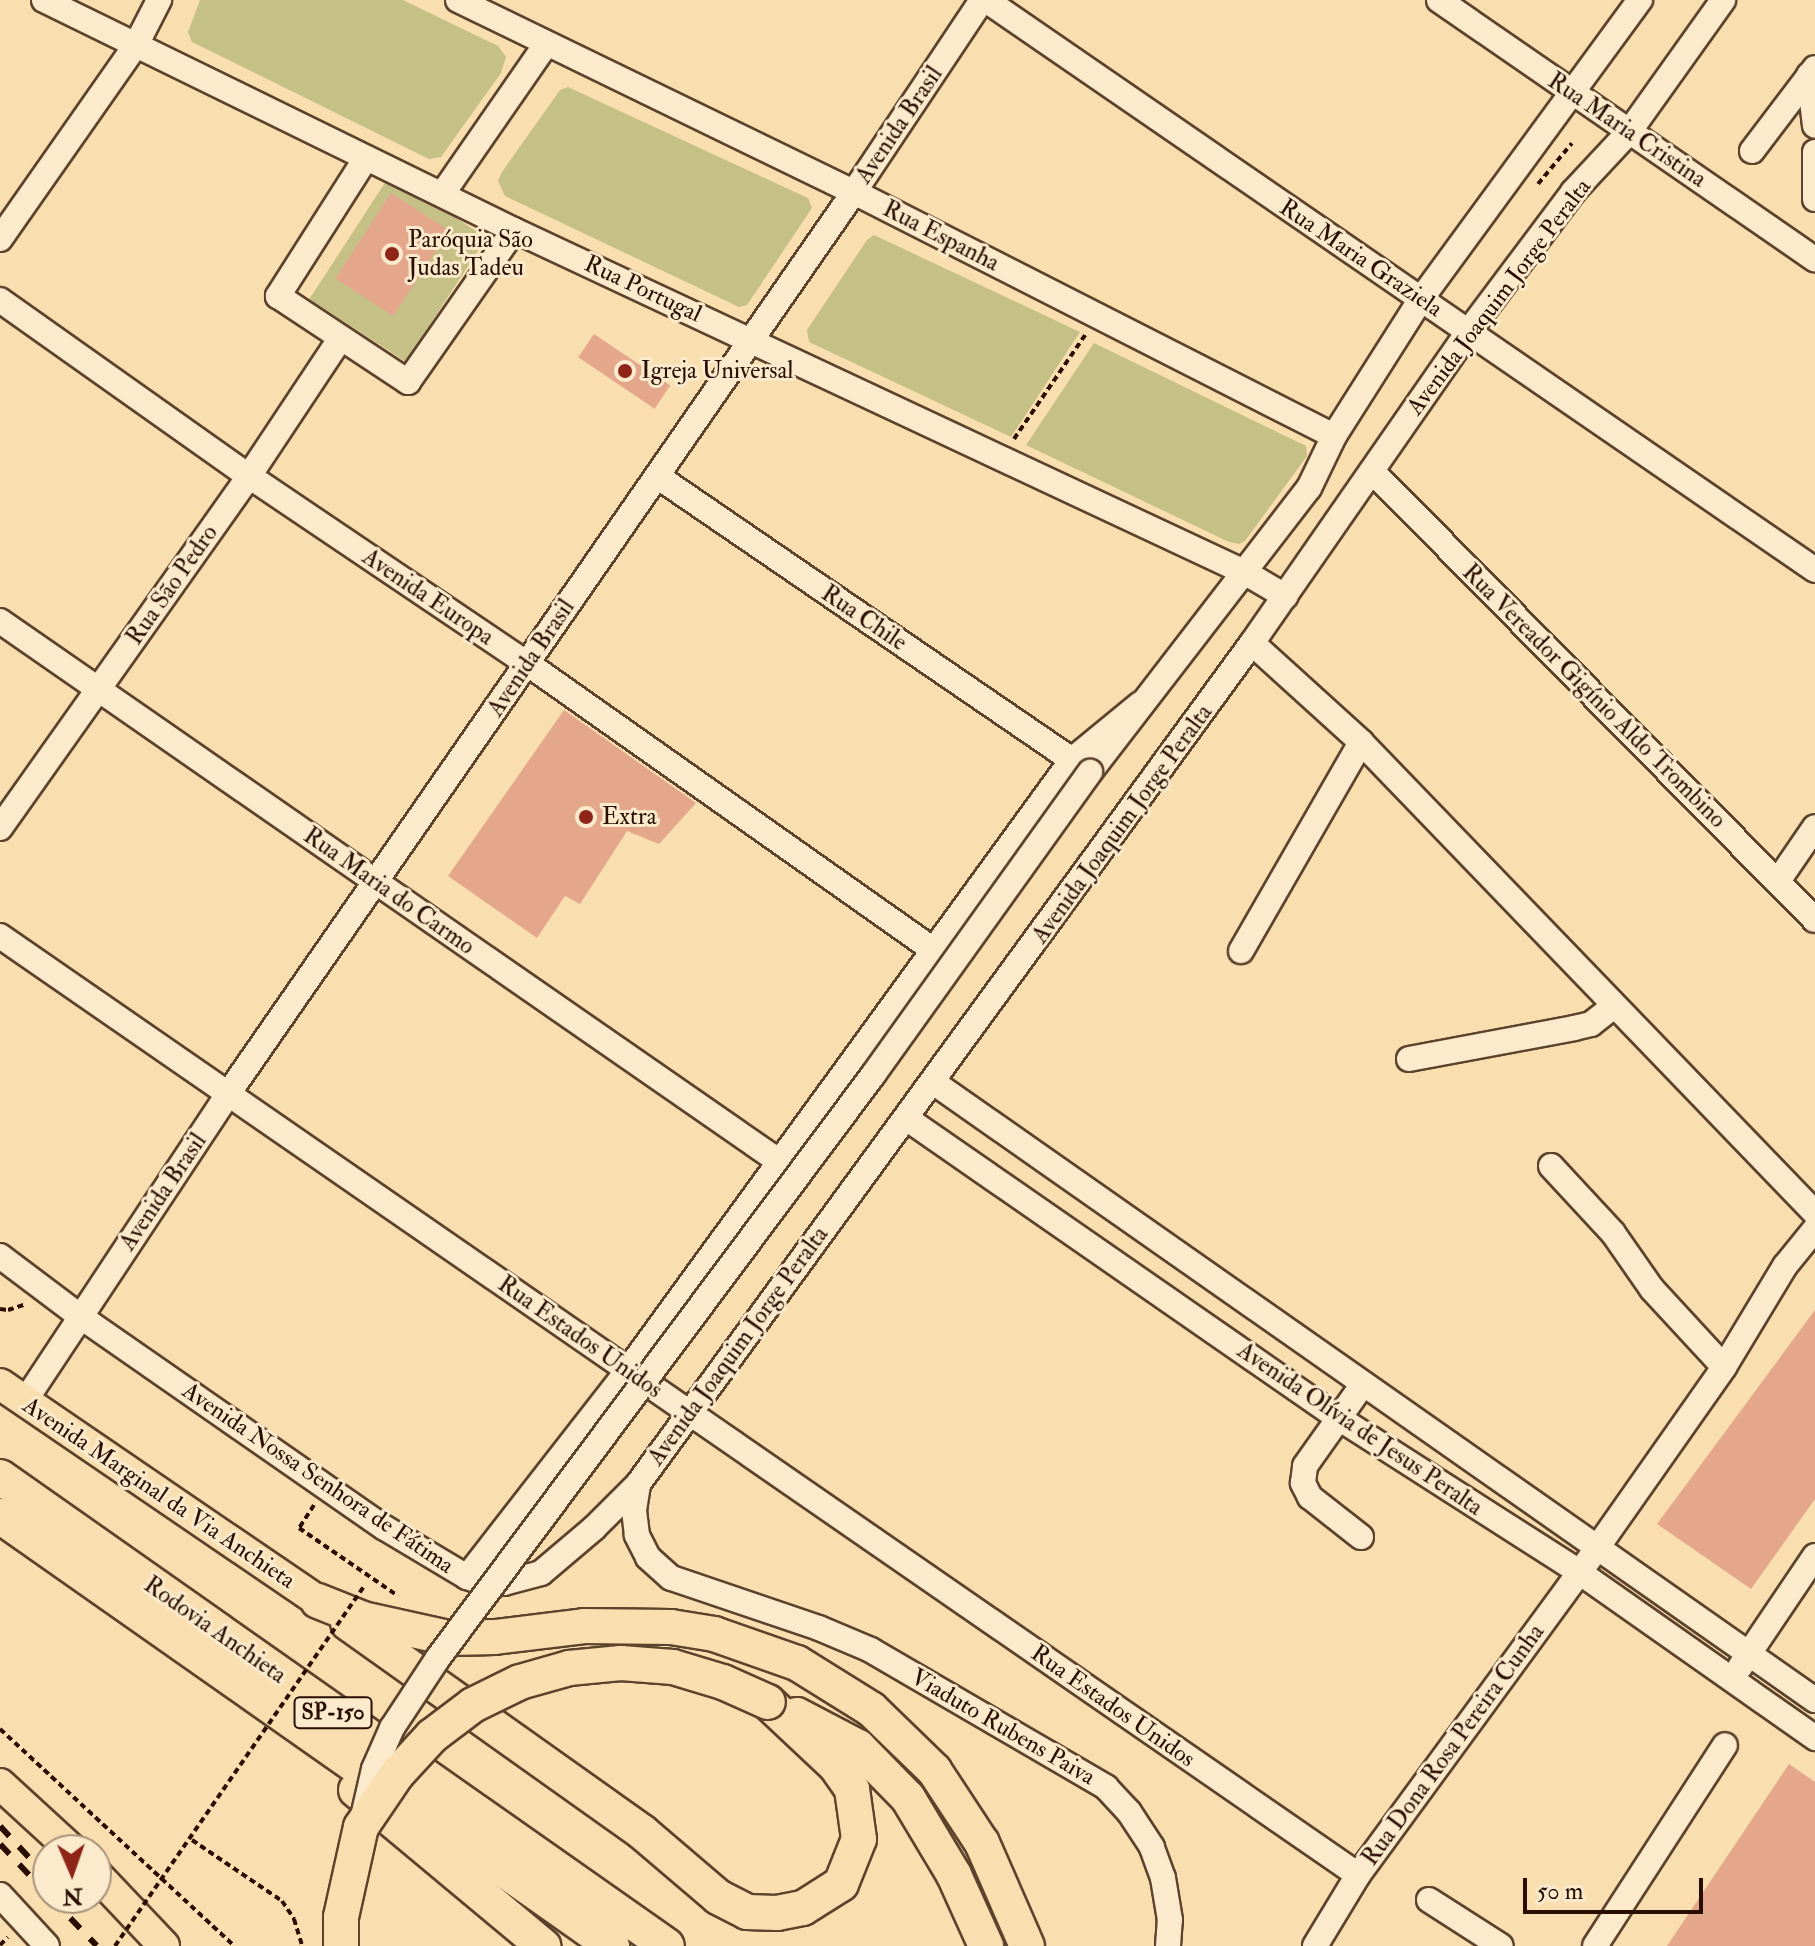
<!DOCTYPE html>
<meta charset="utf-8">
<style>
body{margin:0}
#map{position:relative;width:1815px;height:1946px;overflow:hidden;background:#f9dfb0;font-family:"IM FELL Double Pica",serif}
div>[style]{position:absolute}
.green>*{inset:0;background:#c5c086;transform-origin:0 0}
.building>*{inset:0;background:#e4a78c;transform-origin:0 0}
.path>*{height:4px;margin-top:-2px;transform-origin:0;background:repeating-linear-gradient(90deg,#290d00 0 6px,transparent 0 10px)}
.roads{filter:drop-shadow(2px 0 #5d422c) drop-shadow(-2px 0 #5d422c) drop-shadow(0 2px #5d422c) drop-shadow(0 -2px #5d422c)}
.minor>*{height:24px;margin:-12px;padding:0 12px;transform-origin:12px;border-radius:12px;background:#fbeacc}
.major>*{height:30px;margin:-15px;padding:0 15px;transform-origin:15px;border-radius:15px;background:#f9dfb0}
.highway>*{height:34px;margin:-17px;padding:0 17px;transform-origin:17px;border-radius:17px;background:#f9dfb0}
.rail>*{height:6px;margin-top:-3px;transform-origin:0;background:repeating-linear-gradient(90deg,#290d00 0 14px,transparent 0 28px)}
.path-bridge>*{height:4px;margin-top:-2px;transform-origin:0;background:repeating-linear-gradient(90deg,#290d00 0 6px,transparent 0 10px)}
.bridges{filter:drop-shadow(2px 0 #5d422c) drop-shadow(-2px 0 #5d422c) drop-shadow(0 2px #5d422c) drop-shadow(0 -2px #5d422c)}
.minor-bridge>*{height:24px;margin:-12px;padding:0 12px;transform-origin:12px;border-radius:12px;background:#fbeacc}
.highway-bridge>*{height:34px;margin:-17px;padding:0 17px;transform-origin:17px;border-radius:17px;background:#f9dfb0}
.dots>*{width:22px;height:22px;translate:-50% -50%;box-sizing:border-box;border:4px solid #fbeacc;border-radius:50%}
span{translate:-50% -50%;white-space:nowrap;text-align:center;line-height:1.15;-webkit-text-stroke:6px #fbeacc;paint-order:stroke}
.shield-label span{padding:2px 6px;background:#fbeacc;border:2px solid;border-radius:6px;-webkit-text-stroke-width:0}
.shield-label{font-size:22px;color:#290d00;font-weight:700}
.street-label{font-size:24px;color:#290d00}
.poi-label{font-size:24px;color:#290d00}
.left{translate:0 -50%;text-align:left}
.north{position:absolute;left:32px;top:1834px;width:80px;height:80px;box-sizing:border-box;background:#fbeacc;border:2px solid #a7927a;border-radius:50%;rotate:178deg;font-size:22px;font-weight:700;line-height:32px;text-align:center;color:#290d00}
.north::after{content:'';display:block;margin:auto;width:28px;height:36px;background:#8f2418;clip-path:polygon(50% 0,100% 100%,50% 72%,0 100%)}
.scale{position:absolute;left:1523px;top:1878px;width:180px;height:36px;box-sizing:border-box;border:4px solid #290d00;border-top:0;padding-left:10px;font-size:24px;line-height:28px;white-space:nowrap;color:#290d00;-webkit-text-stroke:6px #fbeacc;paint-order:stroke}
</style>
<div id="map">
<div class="green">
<div style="clip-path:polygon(200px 0,403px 0,498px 46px,506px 57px,501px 73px,441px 157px,429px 159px,192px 42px,188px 32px)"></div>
<div style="clip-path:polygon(568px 87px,808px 198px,812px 208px,747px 305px,739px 307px,505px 196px,498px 181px,502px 172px,560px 90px)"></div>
<div style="left:390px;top:175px;width:115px;height:148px;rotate:33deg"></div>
<div style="clip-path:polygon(874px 235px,1080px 332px,1011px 437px,809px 342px,807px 330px,867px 240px)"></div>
<div style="clip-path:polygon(1094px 343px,1306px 446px,1307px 456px,1245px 541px,1239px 544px,1229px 542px,1026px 445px)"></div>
</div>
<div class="building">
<div style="left:391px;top:193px;width:69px;height:102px;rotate:33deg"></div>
<div style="left:594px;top:334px;width:92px;height:28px;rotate:34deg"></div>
<div style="clip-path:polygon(564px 710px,696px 803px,659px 844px,627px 831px,580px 904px,565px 896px,537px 938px,448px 876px)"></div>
<div style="clip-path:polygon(1815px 1310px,1815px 1499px,1751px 1589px,1657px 1524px)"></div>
<div style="clip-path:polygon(1789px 1764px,1815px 1782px,1815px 1946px,1667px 1946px)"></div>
</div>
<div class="path">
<div style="left:1538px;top:184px;width:53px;rotate:-50.3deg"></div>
<div style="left:1014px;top:439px;width:127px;rotate:-55.6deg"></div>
<div style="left:0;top:1309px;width:8px;rotate:7deg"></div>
<div style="left:8px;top:1310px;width:19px;rotate:-18deg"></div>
<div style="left:314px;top:1505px;width:27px;rotate:123deg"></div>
<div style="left:299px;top:1528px;width:120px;rotate:34.5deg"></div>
<div style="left:0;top:1729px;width:319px;rotate:42.8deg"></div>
<div style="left:192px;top:1840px;width:109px;rotate:34.1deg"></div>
<div style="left:282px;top:1901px;width:22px;rotate:56deg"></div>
<div style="left:294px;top:1919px;width:28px;rotate:73deg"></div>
<div style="left:0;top:1945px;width:11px;rotate:-45deg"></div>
</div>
<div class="roads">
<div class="minor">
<div style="left:44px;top:0;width:523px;rotate:26.08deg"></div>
<div style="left:514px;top:230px;width:806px;rotate:25.1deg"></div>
<div style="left:1244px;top:572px;width:48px;rotate:30.3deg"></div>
<div style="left:458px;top:0;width:440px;rotate:25.9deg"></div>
<div style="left:854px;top:192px;width:538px;rotate:26.95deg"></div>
<div style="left:986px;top:0;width:1006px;rotate:34.51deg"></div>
<div style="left:1439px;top:0;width:457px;rotate:34.6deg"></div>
<div style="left:1809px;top:75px;width:51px;rotate:83.3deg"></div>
<div style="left:1752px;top:151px;width:104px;rotate:-52.8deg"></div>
<div style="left:1815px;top:152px;width:47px;rotate:90deg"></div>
<div style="left:366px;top:158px;width:164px;rotate:122.5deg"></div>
<div style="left:278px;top:296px;width:156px;rotate:33.5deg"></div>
<div style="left:408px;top:382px;width:185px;rotate:-55.1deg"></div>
<div style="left:443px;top:193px;width:181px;rotate:-55.3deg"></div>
<div style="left:0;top:239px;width:237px;rotate:-55deg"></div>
<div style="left:136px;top:45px;width:51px;rotate:-62.9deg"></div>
<div style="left:0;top:300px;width:305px;rotate:35.3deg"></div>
<div style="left:249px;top:476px;width:336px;rotate:34deg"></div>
<div style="left:528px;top:664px;width:497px;rotate:35.2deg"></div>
<div style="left:1373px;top:472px;width:629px;rotate:45.39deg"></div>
<div style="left:657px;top:476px;width:503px;rotate:34.39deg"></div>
<div style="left:0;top:621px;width:946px;rotate:34.75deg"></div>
<div style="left:1252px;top:643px;width:147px;rotate:42.2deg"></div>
<div style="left:1361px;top:742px;width:654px;rotate:46.05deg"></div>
<div style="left:1090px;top:772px;width:359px;rotate:-52.4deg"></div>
<div style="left:1309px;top:488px;width:58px;rotate:-64.3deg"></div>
<div style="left:1334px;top:436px;width:162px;rotate:-57.6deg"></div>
<div style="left:1421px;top:299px;width:371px;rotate:-53.8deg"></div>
<div style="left:0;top:828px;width:431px;rotate:-54.7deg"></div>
<div style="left:249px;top:476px;width:164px;rotate:-56.4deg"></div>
<div style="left:1778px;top:881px;width:65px;rotate:-55.6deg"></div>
<div style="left:0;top:936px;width:1651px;rotate:34.66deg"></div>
<div style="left:1241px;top:951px;width:241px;rotate:-60.1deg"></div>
<div style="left:1409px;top:1059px;width:168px;rotate:-10.6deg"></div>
<div style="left:1574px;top:1028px;width:17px;rotate:-13deg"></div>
<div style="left:1591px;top:1024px;width:29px;rotate:-38deg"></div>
<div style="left:933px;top:1082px;width:1077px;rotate:35.02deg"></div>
<div style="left:906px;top:1118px;width:525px;rotate:34.75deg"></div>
<div style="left:1337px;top:1417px;width:287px;rotate:32.6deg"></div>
<div style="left:1579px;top:1572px;width:289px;rotate:35.1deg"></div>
<div style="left:1551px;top:1166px;width:91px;rotate:47.2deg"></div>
<div style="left:1613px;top:1233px;width:68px;rotate:55.1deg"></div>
<div style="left:1652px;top:1289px;width:106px;rotate:47.3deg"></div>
<div style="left:0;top:1256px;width:101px;rotate:37deg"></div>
<div style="left:81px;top:1317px;width:370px;rotate:34.8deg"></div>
<div style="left:385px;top:1528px;width:96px;rotate:30.9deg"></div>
<div style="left:467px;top:1577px;width:19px;rotate:18deg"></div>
<div style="left:485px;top:1583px;width:19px"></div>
<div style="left:504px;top:1583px;width:38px;rotate:-15deg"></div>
<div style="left:541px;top:1573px;width:70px;rotate:-40.3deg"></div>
<div style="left:594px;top:1528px;width:62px;rotate:-45deg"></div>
<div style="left:25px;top:1401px;width:368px;rotate:-56.5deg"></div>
<div style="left:228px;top:1094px;width:1098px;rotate:-55.24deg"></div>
<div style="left:854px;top:192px;width:231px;rotate:-56.3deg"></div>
<div style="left:1361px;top:1537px;width:65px;rotate:-141.9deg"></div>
<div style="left:1310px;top:1497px;width:16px;rotate:-117deg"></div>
<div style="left:1303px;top:1483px;width:17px;rotate:-83deg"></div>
<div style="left:1305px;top:1466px;width:100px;rotate:-54.7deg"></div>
<div style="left:467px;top:1577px;width:262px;rotate:-52.1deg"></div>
<div style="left:628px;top:1370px;width:754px;rotate:-53.95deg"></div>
<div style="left:1072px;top:760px;width:88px;rotate:-39.5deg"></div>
<div style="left:1740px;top:1667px;width:134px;rotate:-56deg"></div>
<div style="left:0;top:1895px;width:69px;rotate:47.3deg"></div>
<div style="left:1429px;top:1900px;width:85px;rotate:32.6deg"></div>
<div style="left:1168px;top:1946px;width:26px;rotate:-86deg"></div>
<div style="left:1170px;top:1920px;width:43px;rotate:-99.5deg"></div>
<div style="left:1163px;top:1878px;width:33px;rotate:-110deg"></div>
<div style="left:1152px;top:1847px;width:42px;rotate:-123.3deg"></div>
<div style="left:1129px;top:1812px;width:34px;rotate:-133deg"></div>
<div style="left:1106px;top:1787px;width:272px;rotate:-149.8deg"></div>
<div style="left:871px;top:1650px;width:56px;rotate:-157.1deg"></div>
<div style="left:819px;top:1628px;width:156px;rotate:-161.3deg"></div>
<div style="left:671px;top:1578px;width:31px;rotate:-138deg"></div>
<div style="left:648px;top:1557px;width:25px;rotate:-117deg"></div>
<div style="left:637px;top:1535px;width:25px;rotate:-97deg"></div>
<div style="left:634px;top:1510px;width:26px;rotate:-81deg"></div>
<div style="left:638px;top:1484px;width:1041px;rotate:-53.87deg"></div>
<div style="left:1252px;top:643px;width:379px;rotate:-55.2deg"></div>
<div style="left:1468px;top:332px;width:175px;rotate:-53.1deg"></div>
<div style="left:1573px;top:192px;width:82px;rotate:-47deg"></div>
<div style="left:1629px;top:132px;width:162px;rotate:-54.5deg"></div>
<div style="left:1315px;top:1946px;width:83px;rotate:-58.8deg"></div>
<div style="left:1358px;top:1875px;width:405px;rotate:-53.8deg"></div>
<div style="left:1597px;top:1548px;width:221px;rotate:-54.9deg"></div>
<div style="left:1724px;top:1367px;width:118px;rotate:-58.9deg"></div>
<div style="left:1785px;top:1266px;width:48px;rotate:-51deg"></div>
<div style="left:1595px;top:1946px;width:239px;rotate:-57.1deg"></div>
</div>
<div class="major">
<div style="left:0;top:1384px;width:385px;rotate:34.3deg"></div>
<div style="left:0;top:1784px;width:98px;rotate:42.5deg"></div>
<div style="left:96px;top:1874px;width:99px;rotate:46.6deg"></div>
</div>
<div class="highway">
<div style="left:0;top:1477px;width:815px;rotate:35.11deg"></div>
<div style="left:0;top:1516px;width:748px;rotate:35.09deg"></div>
<div style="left:318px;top:1601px;width:48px;rotate:21.8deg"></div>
<div style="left:363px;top:1619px;width:88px;rotate:12.5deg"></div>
<div style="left:449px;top:1638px;width:46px;rotate:-1.2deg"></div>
<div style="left:495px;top:1637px;width:90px;rotate:-7deg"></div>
<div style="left:584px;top:1626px;width:87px;rotate:0.7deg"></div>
<div style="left:671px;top:1627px;width:44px;rotate:9.2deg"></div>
<div style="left:714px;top:1634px;width:88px;rotate:19.3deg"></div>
<div style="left:797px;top:1663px;width:87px;rotate:31.9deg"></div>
<div style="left:871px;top:1709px;width:88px;rotate:44.1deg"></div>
<div style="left:934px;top:1770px;width:87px;rotate:56.7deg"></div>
<div style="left:982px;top:1843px;width:112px;rotate:66.4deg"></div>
<div style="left:348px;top:1623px;width:361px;rotate:35.4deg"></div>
<div style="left:642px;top:1832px;width:100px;rotate:40.5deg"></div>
<div style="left:718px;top:1897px;width:33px;rotate:27deg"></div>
<div style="left:747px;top:1912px;width:30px;rotate:2deg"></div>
<div style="left:777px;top:1913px;width:26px;rotate:-11deg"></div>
<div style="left:803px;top:1908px;width:45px;rotate:-32.3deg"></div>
<div style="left:841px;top:1884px;width:48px;rotate:-68.2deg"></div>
<div style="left:859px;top:1839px;width:50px;rotate:-98deg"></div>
<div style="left:852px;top:1789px;width:29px;rotate:-125deg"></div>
<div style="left:835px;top:1765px;width:92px;rotate:-136.8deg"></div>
<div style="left:797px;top:1715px;width:69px;rotate:27.7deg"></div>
<div style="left:858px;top:1747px;width:71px;rotate:45.6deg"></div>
<div style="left:908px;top:1798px;width:90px;rotate:59.1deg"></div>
<div style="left:954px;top:1875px;width:78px;rotate:65.7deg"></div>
<div style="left:356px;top:1790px;width:244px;rotate:39.8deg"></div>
</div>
</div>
<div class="rail">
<div style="left:0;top:1826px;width:71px;rotate:47.3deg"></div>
<div style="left:0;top:1844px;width:70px;rotate:46.7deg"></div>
<div style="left:51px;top:1898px;width:66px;rotate:46.2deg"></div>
</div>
<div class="path-bridge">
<div style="left:115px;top:1946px;width:437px;rotate:-55.3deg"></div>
</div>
<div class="bridges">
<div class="minor-bridge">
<div style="left:363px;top:1817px;width:49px;rotate:-77.1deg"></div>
<div style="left:374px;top:1769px;width:45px;rotate:-66.3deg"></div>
<div style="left:392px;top:1728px;width:84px;rotate:-56.7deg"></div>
<div style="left:438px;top:1658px;width:727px;rotate:-53.27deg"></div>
<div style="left:873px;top:1075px;width:373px;rotate:-54.4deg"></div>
</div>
<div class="highway-bridge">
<div style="left:341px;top:1946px;width:29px;rotate:-90deg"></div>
<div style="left:341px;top:1917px;width:92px;rotate:-77.5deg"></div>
<div style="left:361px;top:1827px;width:64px;rotate:-55.8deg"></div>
<div style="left:397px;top:1774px;width:52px;rotate:-47.4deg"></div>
<div style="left:432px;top:1736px;width:51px;rotate:-37.1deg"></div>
<div style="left:473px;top:1705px;width:52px;rotate:-26.1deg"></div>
<div style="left:520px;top:1682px;width:51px;rotate:-15.9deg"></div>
<div style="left:569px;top:1668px;width:52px;rotate:-5.5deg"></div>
<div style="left:621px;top:1663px;width:52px;rotate:4.4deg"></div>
<div style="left:673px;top:1667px;width:52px;rotate:16.7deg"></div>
<div style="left:723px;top:1682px;width:49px;rotate:24deg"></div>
</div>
</div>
<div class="dots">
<div style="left:392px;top:254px;background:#8f2418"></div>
<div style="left:625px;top:371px;background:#8f2418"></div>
<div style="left:586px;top:817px;background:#8f2418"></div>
</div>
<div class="shield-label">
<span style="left:333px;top:1713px">SP-150</span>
</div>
<div class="street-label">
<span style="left:899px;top:125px;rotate:-56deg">Avenida Brasil</span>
<span style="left:1627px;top:130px;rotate:34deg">Rua Maria Cristina</span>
<span style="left:941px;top:236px;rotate:27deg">Rua Espanha</span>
<span style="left:1361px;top:258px;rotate:34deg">Rua Maria Graziela</span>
<span style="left:643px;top:289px;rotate:25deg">Rua Portugal</span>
<span style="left:1499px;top:297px;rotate:-53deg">Avenida Joaquim Jorge Peralta</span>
<span style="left:172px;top:585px;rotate:-55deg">Rua São Pedro</span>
<span style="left:428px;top:597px;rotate:34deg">Avenida Europa</span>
<span style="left:864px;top:618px;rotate:34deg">Rua Chile</span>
<span style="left:531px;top:658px;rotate:-56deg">Avenida Brasil</span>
<span style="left:1594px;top:696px;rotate:45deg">Rua Vereador Gigínio Aldo Trombino</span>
<span style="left:1122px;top:824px;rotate:-54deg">Avenida Joaquim Jorge Peralta</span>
<span style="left:389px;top:891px;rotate:35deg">Rua Maria do Carmo</span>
<span style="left:163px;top:1192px;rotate:-56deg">Avenida Brasil</span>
<span style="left:580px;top:1337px;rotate:35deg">Rua Estados Unidos</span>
<span style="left:738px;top:1346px;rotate:-54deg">Avenida Joaquim Jorge Peralta</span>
<span style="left:1360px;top:1429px;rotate:34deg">Avenida Olívia de Jesus Peralta</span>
<span style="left:318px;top:1478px;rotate:34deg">Avenida Nossa Senhora de Fátima</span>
<span style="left:159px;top:1493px;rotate:34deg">Avenida Marginal da Via Anchieta</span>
<span style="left:215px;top:1630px;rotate:35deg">Rodovia Anchieta</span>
<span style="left:1113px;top:1706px;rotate:35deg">Rua Estados Unidos</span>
<span style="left:1003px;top:1727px;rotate:30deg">Viaduto Rubens Paiva</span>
<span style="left:1453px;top:1745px;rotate:-54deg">Rua Dona Rosa Pereira Cunha</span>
</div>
<div class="poi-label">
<span class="left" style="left:408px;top:254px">Paróquia São<br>Judas Tadeu</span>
<span class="left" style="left:641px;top:371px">Igreja Universal</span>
<span class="left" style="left:602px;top:817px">Extra</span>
</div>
<div class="north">N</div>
<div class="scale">50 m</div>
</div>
